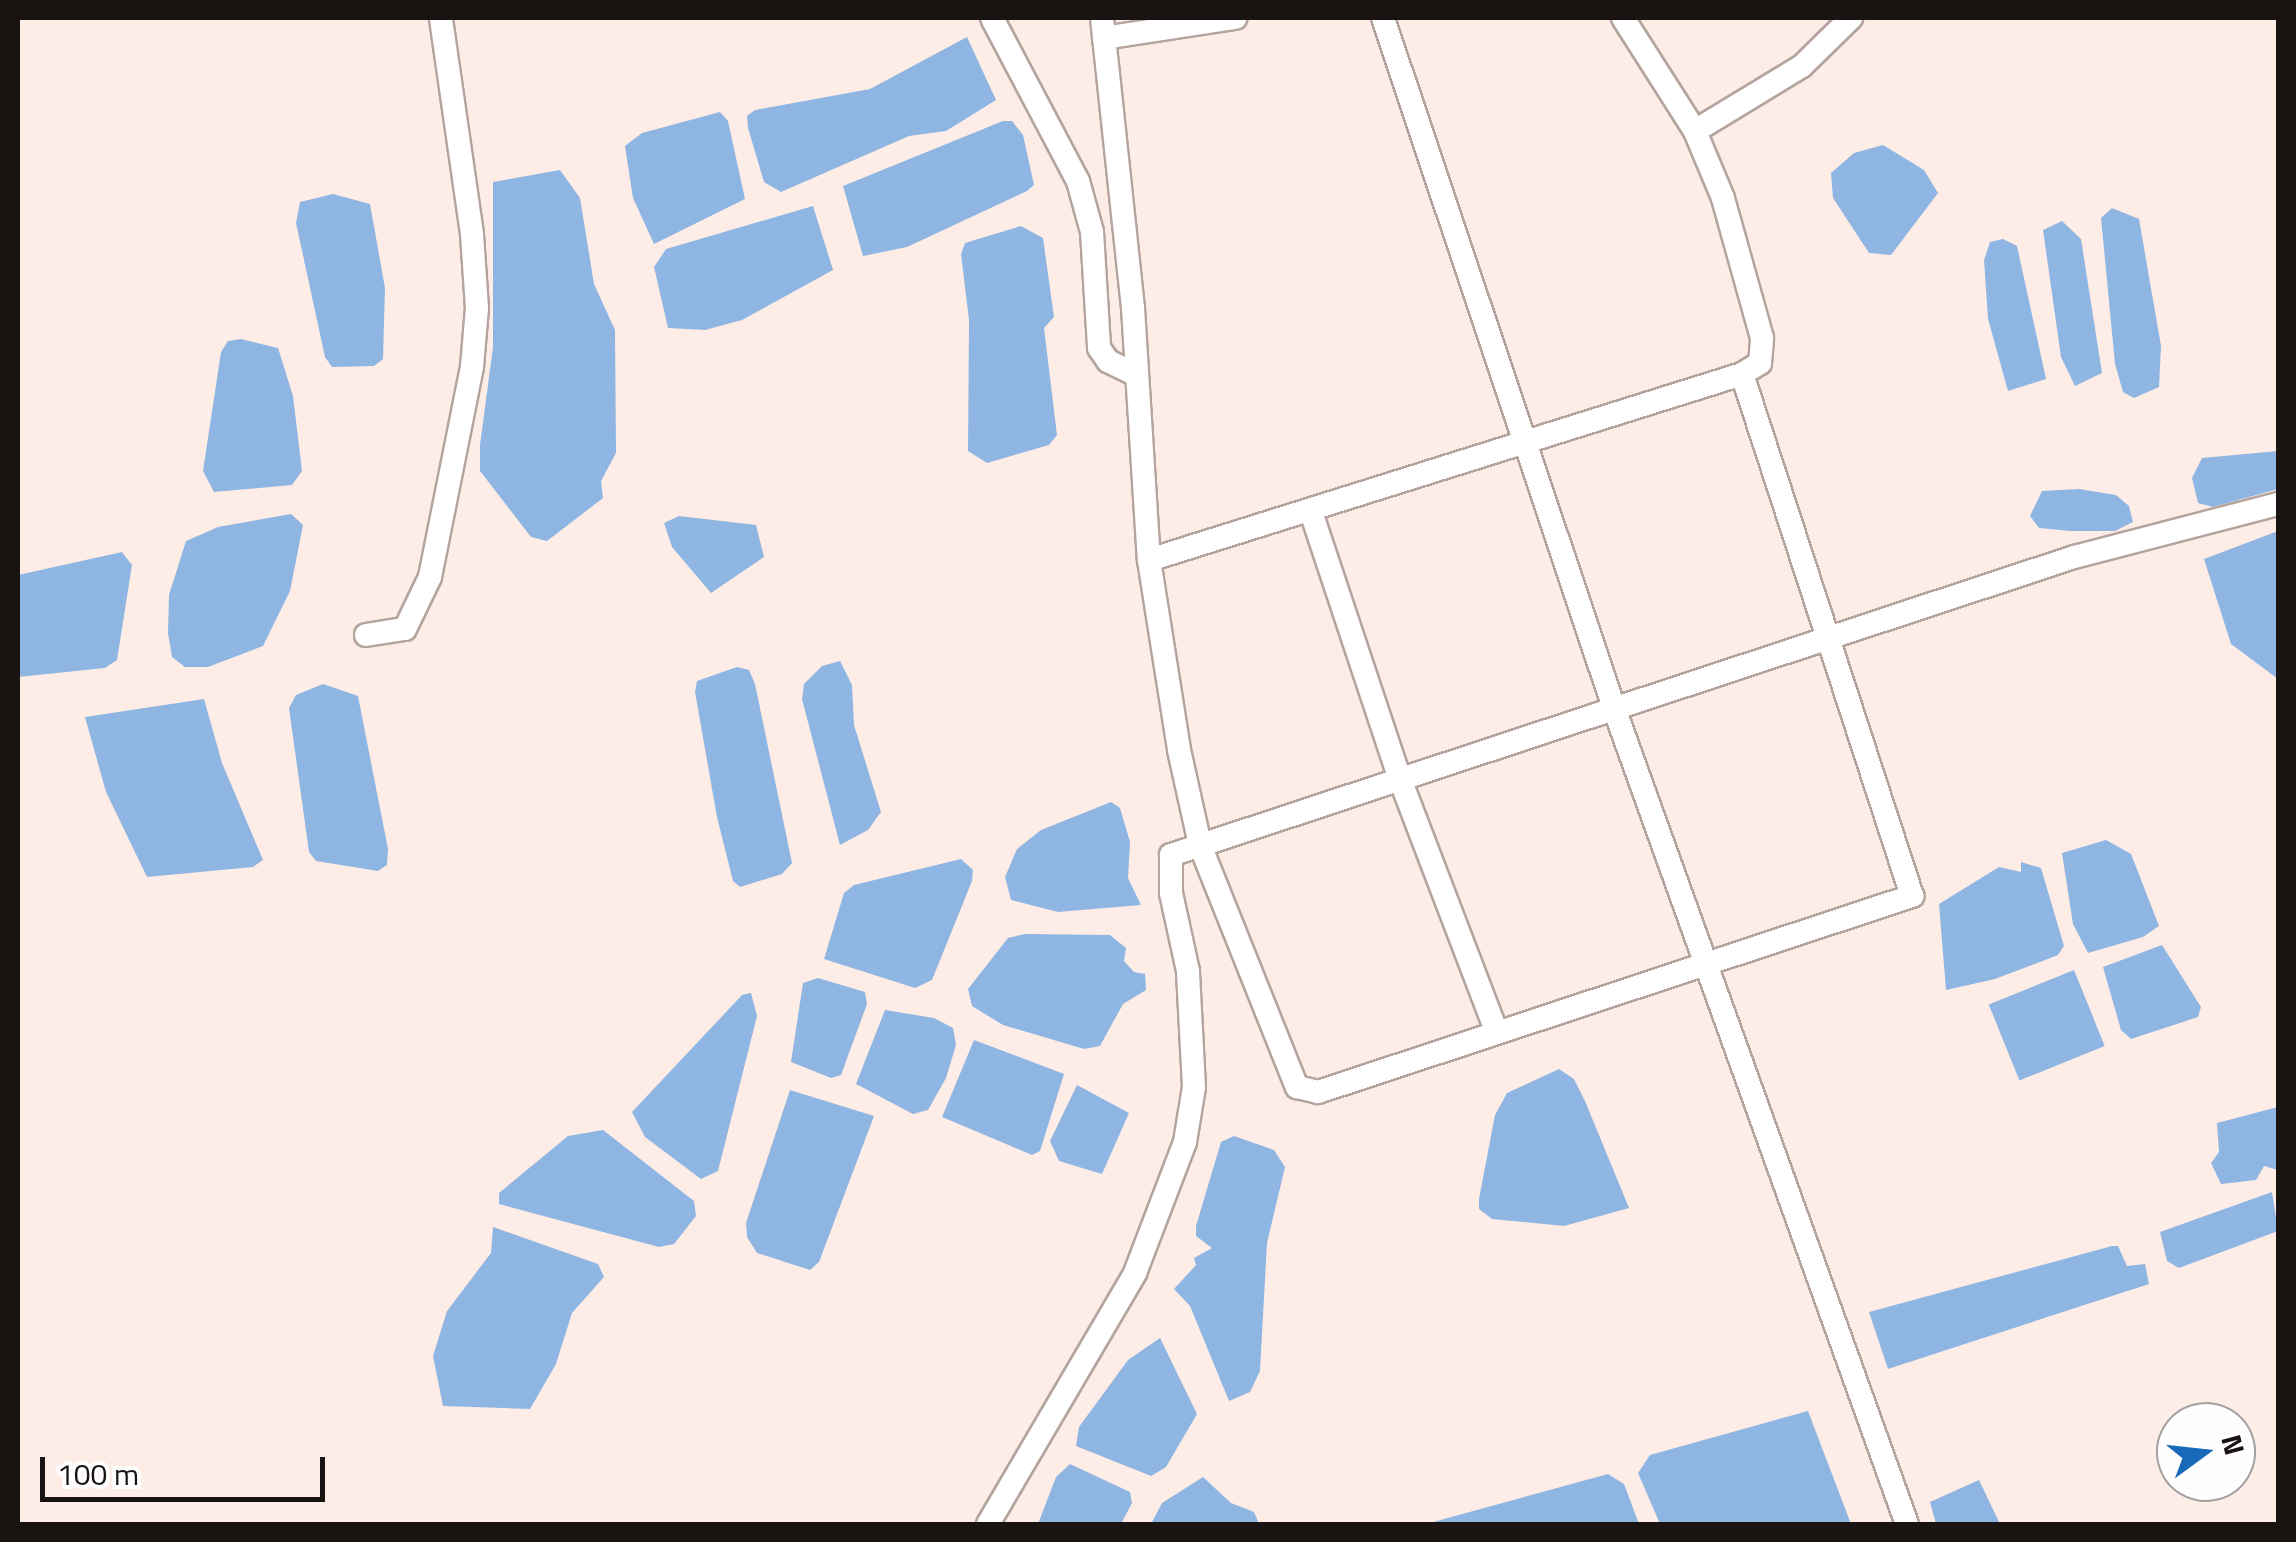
<!DOCTYPE html>
<style>
body{margin:0}
#map{position:relative;width:2296px;height:1542px;overflow:hidden;background:#feede6;font-family:"Titillium Web",sans-serif}
div>[style]{position:absolute}
.water>*{inset:0;background:#8fb5e2;transform-origin:0 0}
.roads{filter:drop-shadow(2px 0 #b4a49d) drop-shadow(-2px 0 #b4a49d) drop-shadow(0 2px #b4a49d) drop-shadow(0 -2px #b4a49d)}
.minor>*{height:22px;margin:-11px;padding:0 11px;transform-origin:11px;border-radius:11px;background:#fff}
span{translate:-50% -50%;white-space:nowrap;text-align:center;line-height:1.15;-webkit-text-stroke:10px #fefefe;paint-order:stroke}
.frame{position:absolute;inset:0;border:20px solid #191412;pointer-events:none}
.north{position:absolute;left:2156px;top:1402px;width:100px;height:100px;box-sizing:border-box;background:#fefefe;border:2px solid #a2a0a0;border-radius:50%;rotate:75deg;font-size:28px;font-weight:700;line-height:40px;text-align:center;color:#191412}
.north::after{content:'';display:block;margin:auto;width:35px;height:45px;background:#186ab9;clip-path:polygon(50% 0,100% 100%,50% 72%,0 100%)}
.scale{position:absolute;left:40px;top:1457px;width:285px;height:45px;box-sizing:border-box;border:5px solid #191412;border-top:0;padding-left:12px;font-size:30px;line-height:35px;white-space:nowrap;color:#191412;-webkit-text-stroke:8px #fefefe;paint-order:stroke}
</style>
<div id="map">
<div class="water">
<div style="clip-path:polygon(967px 37px,996px 100px,946px 131px,909px 136px,781px 192px,764px 182px,748px 128px,747px 116px,755px 110px,870px 89px)"></div>
<div style="clip-path:polygon(720px 112px,728px 121px,745px 199px,654px 244px,633px 198px,625px 146px,642px 133px)"></div>
<div style="clip-path:polygon(1003px 121px,1012px 121px,1023px 135px,1034px 185px,1027px 191px,907px 247px,863px 256px,843px 186px)"></div>
<div style="clip-path:polygon(1883px 145px,1924px 170px,1938px 193px,1891px 255px,1869px 253px,1833px 198px,1831px 173px,1854px 153px)"></div>
<div style="clip-path:polygon(560px 170px,580px 198px,594px 284px,615px 330px,616px 453px,601px 481px,603px 498px,547px 541px,531px 537px,480px 471px,480px 445px,493px 347px,493px 182px)"></div>
<div style="clip-path:polygon(333px 194px,370px 204px,385px 288px,383px 359px,374px 366px,332px 367px,325px 357px,296px 223px,300px 202px)"></div>
<div style="clip-path:polygon(813px 206px,833px 270px,742px 320px,705px 330px,668px 328px,654px 267px,666px 249px)"></div>
<div style="clip-path:polygon(2112px 208px,2139px 219px,2161px 346px,2159px 387px,2134px 398px,2123px 392px,2115px 364px,2101px 218px)"></div>
<div style="clip-path:polygon(2062px 221px,2081px 239px,2102px 373px,2075px 386px,2061px 357px,2043px 230px)"></div>
<div style="clip-path:polygon(1021px 226px,1043px 238px,1054px 317px,1044px 328px,1057px 435px,1049px 445px,987px 463px,968px 451px,969px 320px,961px 254px,965px 243px)"></div>
<div style="clip-path:polygon(2003px 239px,2017px 246px,2046px 379px,2008px 391px,1988px 319px,1984px 260px,1990px 242px)"></div>
<div style="clip-path:polygon(241px 339px,278px 348px,293px 396px,302px 471px,292px 485px,214px 492px,203px 471px,221px 352px,228px 341px)"></div>
<div style="clip-path:polygon(2278px 451px,2278px 489px,2213px 507px,2198px 503px,2192px 478px,2202px 458px)"></div>
<div style="clip-path:polygon(2079px 489px,2116px 495px,2129px 506px,2133px 522px,2115px 531px,2070px 531px,2039px 528px,2030px 516px,2042px 491px)"></div>
<div style="clip-path:polygon(291px 514px,303px 525px,290px 591px,263px 646px,208px 667px,185px 667px,172px 657px,168px 633px,169px 595px,186px 541px,218px 527px)"></div>
<div style="clip-path:polygon(679px 516px,756px 525px,764px 557px,711px 593px,672px 547px,664px 523px)"></div>
<div style="clip-path:polygon(2278px 531px,2278px 679px,2231px 644px,2204px 559px)"></div>
<div style="clip-path:polygon(122px 552px,132px 565px,117px 660px,105px 668px,18px 677px,18px 575px)"></div>
<div style="clip-path:polygon(840px 661px,852px 685px,854px 725px,881px 812px,868px 830px,840px 845px,802px 699px,804px 684px,822px 666px)"></div>
<div style="clip-path:polygon(737px 667px,749px 670px,755px 684px,792px 863px,782px 874px,740px 887px,733px 881px,717px 817px,695px 692px,697px 681px)"></div>
<div style="clip-path:polygon(323px 684px,358px 696px,388px 849px,387px 865px,378px 871px,316px 861px,309px 852px,289px 708px,296px 695px)"></div>
<div style="clip-path:polygon(204px 699px,222px 763px,263px 860px,253px 867px,147px 877px,106px 792px,85px 717px)"></div>
<div style="clip-path:polygon(1111px 802px,1120px 808px,1130px 842px,1128px 878px,1141px 905px,1058px 912px,1011px 900px,1005px 877px,1017px 849px,1041px 830px)"></div>
<div style="clip-path:polygon(2106px 840px,2131px 854px,2159px 926px,2143px 937px,2088px 953px,2073px 924px,2062px 853px)"></div>
<div style="clip-path:polygon(961px 859px,973px 870px,972px 881px,932px 980px,915px 988px,824px 959px,844px 893px,854px 885px)"></div>
<div style="clip-path:polygon(2021px 862px,2041px 868px,2064px 946px,2058px 955px,1995px 979px,1946px 990px,1939px 904px,1999px 867px,2021px 872px)"></div>
<div style="clip-path:polygon(1025px 934px,1110px 935px,1126px 948px,1124px 961px,1134px 972px,1145px 974px,1146px 990px,1123px 1004px,1100px 1046px,1084px 1049px,1003px 1025px,972px 1006px,968px 989px,1008px 938px)"></div>
<div style="clip-path:polygon(2162px 945px,2201px 1007px,2198px 1017px,2131px 1039px,2121px 1030px,2103px 967px)"></div>
<div style="left:2074px;top:970px;width:82px;height:92px;rotate:68deg"></div>
<div style="clip-path:polygon(818px 978px,865px 992px,867px 1004px,841px 1075px,831px 1078px,791px 1062px,803px 983px)"></div>
<div style="clip-path:polygon(751px 993px,757px 1016px,718px 1171px,701px 1179px,645px 1137px,632px 1112px,742px 995px)"></div>
<div style="clip-path:polygon(885px 1010px,934px 1018px,953px 1028px,956px 1045px,946px 1078px,928px 1110px,913px 1114px,856px 1084px)"></div>
<div style="clip-path:polygon(974px 1040px,1064px 1074px,1040px 1151px,1032px 1155px,942px 1117px)"></div>
<div style="clip-path:polygon(1559px 1069px,1574px 1079px,1585px 1101px,1629px 1208px,1564px 1226px,1492px 1219px,1479px 1209px,1479px 1199px,1495px 1115px,1507px 1093px)"></div>
<div style="clip-path:polygon(1077px 1085px,1129px 1113px,1102px 1174px,1059px 1161px,1050px 1141px)"></div>
<div style="clip-path:polygon(790px 1090px,874px 1116px,819px 1262px,810px 1270px,757px 1253px,747px 1237px,746px 1223px)"></div>
<div style="clip-path:polygon(2278px 1107px,2278px 1170px,2264px 1166px,2256px 1180px,2221px 1184px,2211px 1163px,2219px 1152px,2217px 1123px)"></div>
<div style="clip-path:polygon(603px 1130px,694px 1201px,696px 1216px,674px 1244px,659px 1247px,499px 1204px,499px 1193px,568px 1136px)"></div>
<div style="clip-path:polygon(1234px 1136px,1274px 1150px,1285px 1167px,1267px 1243px,1260px 1371px,1250px 1392px,1229px 1401px,1190px 1306px,1174px 1289px,1196px 1265px,1194px 1258px,1212px 1248px,1196px 1236px,1196px 1226px,1221px 1142px)"></div>
<div style="clip-path:polygon(2272px 1192px,2278px 1231px,2179px 1268px,2167px 1261px,2160px 1232px)"></div>
<div style="clip-path:polygon(493px 1227px,598px 1264px,604px 1277px,572px 1313px,556px 1364px,530px 1409px,443px 1406px,433px 1356px,447px 1311px,491px 1253px)"></div>
<div style="clip-path:polygon(2112px 1246px,2118px 1246px,2127px 1266px,2145px 1264px,2149px 1284px,1888px 1369px,1869px 1312px)"></div>
<div style="clip-path:polygon(1160px 1338px,1197px 1414px,1166px 1467px,1151px 1476px,1076px 1446px,1079px 1427px,1128px 1360px)"></div>
<div style="clip-path:polygon(1808px 1411px,1851px 1524px,1660px 1524px,1638px 1473px,1650px 1455px)"></div>
<div style="clip-path:polygon(1070px 1464px,1130px 1492px,1132px 1503px,1121px 1524px,1038px 1524px,1056px 1477px)"></div>
<div style="clip-path:polygon(1608px 1474px,1624px 1484px,1639px 1524px,1426px 1524px)"></div>
<div style="clip-path:polygon(1203px 1477px,1231px 1503px,1254px 1512px,1259px 1524px,1151px 1524px,1162px 1503px)"></div>
<div style="clip-path:polygon(1979px 1480px,2000px 1524px,1936px 1524px,1930px 1502px)"></div>
</div>
<div class="roads">
<div class="minor">
<div style="left:992px;top:18px;width:184px;rotate:62.2deg"></div>
<div style="left:1078px;top:181px;width:53px;rotate:74.6deg"></div>
<div style="left:1092px;top:232px;width:116px;rotate:86.5deg"></div>
<div style="left:1099px;top:348px;width:16px;rotate:55deg"></div>
<div style="left:1108px;top:361px;width:32px;rotate:26deg"></div>
<div style="left:1102px;top:18px;width:292px;rotate:83.9deg"></div>
<div style="left:1133px;top:308px;width:253px;rotate:86.4deg"></div>
<div style="left:1149px;top:560px;width:192px;rotate:81deg"></div>
<div style="left:1179px;top:750px;width:97px;rotate:77.5deg"></div>
<div style="left:1200px;top:845px;width:261px;rotate:68.2deg"></div>
<div style="left:1297px;top:1087px;width:22px;rotate:13deg"></div>
<div style="left:1318px;top:1092px;width:626px;rotate:-18.26deg"></div>
<div style="left:1912px;top:896px;width:549px;rotate:-108.04deg"></div>
<div style="left:1383px;top:18px;width:728px;rotate:71.49deg"></div>
<div style="left:1614px;top:708px;width:867px;rotate:70.25deg"></div>
<div style="left:1104px;top:38px;width:133px;rotate:-8.7deg"></div>
<div style="left:1695px;top:131px;width:125px;rotate:-31.3deg"></div>
<div style="left:1802px;top:66px;width:69px;rotate:-44.4deg"></div>
<div style="left:1311px;top:512px;width:281px;rotate:71.6deg"></div>
<div style="left:1400px;top:779px;width:270px;rotate:69.1deg"></div>
<div style="left:1149px;top:560px;width:621px;rotate:-17.41deg"></div>
<div style="left:1742px;top:374px;width:21px;rotate:-31deg"></div>
<div style="left:1760px;top:363px;width:25px;rotate:-85deg"></div>
<div style="left:1762px;top:338px;width:145px;rotate:-105.6deg"></div>
<div style="left:1723px;top:198px;width:73px;rotate:-112.7deg"></div>
<div style="left:1695px;top:131px;width:134px;rotate:-122.5deg"></div>
<div style="left:366px;top:635px;width:39px;rotate:-9deg"></div>
<div style="left:405px;top:629px;width:58px;rotate:-64.3deg"></div>
<div style="left:430px;top:577px;width:214px;rotate:-78.7deg"></div>
<div style="left:472px;top:367px;width:59px;rotate:-85.2deg"></div>
<div style="left:477px;top:308px;width:74px;rotate:-93.9deg"></div>
<div style="left:472px;top:234px;width:218px;rotate:-98.2deg"></div>
<div style="left:988px;top:1524px;width:291px;rotate:-59.6deg"></div>
<div style="left:1135px;top:1273px;width:140px;rotate:-69.1deg"></div>
<div style="left:1185px;top:1142px;width:56px;rotate:-80.7deg"></div>
<div style="left:1194px;top:1087px;width:116px;rotate:-93deg"></div>
<div style="left:1188px;top:971px;width:80px;rotate:-102.3deg"></div>
<div style="left:1171px;top:893px;width:38px;rotate:-90deg"></div>
<div style="left:1171px;top:855px;width:951px;rotate:-18.26deg"></div>
<div style="left:2074px;top:557px;width:211px;rotate:-14.6deg"></div>
</div>
</div>
<div class="frame"></div>
<div class="north">N</div>
<div class="scale">100 m</div>
</div>
